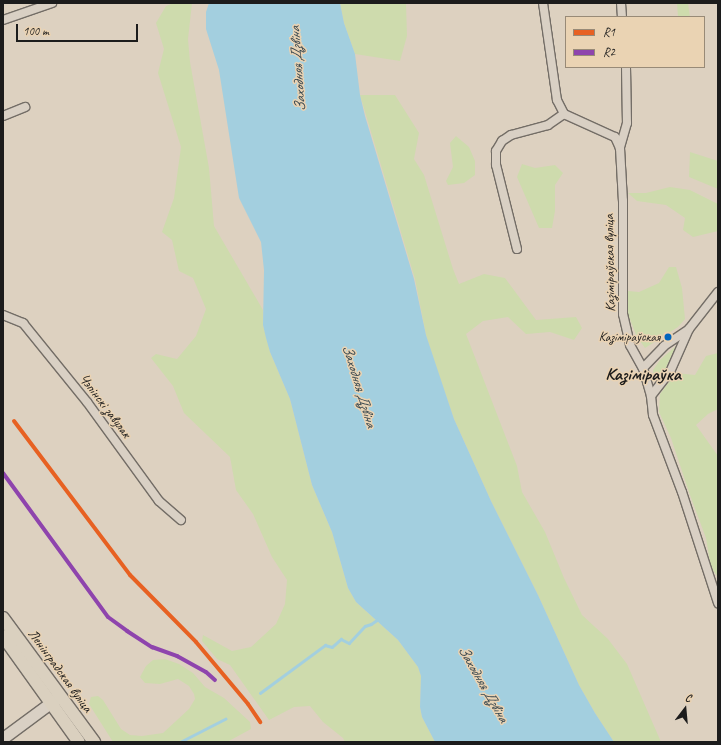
<!DOCTYPE html>
<meta charset="utf-8">
<style>
body{margin:0}
#map{position:relative;width:721px;height:745px;overflow:hidden;background:#ddd1c0;font-family:Caveat,sans-serif}
div>[style]{position:absolute}
.green>*{inset:0;background:#cedbad}
.water>*{inset:0;background:#a3cfdf}
.stream>*{height:2.5px;margin:-1.25px;padding:0 1.25px;transform-origin:1.25px;border-radius:1.25px;background:#a3cfdf}
.roads{filter:drop-shadow(1px 0 #736d66) drop-shadow(-1px 0 #736d66) drop-shadow(0 1px #736d66) drop-shadow(0 -1px #736d66)}
.minor>*{height:8px;margin:-4px;padding:0 4px;transform-origin:4px;border-radius:4px;background:#d9d0c4}
.secondary>*{height:11px;margin:-5.5px;padding:0 5.5px;transform-origin:5.5px;border-radius:5.5px;background:#d9d0c4}
.primary>*{height:12px;margin:-6px;padding:0 6px;transform-origin:6px;border-radius:6px;background:#dad0bf}
.rail-1>*{height:4px;margin:-2px;padding:0 2px;transform-origin:2px;border-radius:2px;background:#e76122}
.rail-2>*{height:4px;margin:-2px;padding:0 2px;transform-origin:2px;border-radius:2px;background:#8e44ad}
.dots>*{width:11px;height:11px;translate:-50% -50%;box-sizing:border-box;border:2px solid #ead3b3;border-radius:50%}
span{translate:-50% -50%;white-space:nowrap;text-align:center;line-height:1.15;-webkit-text-stroke:3px #ead3b3;paint-order:stroke}
.bus-label{font-size:13px;color:#1c1c1c}
.right{translate:-100% -50%;text-align:right}
.street-label{font-size:14px;color:#1c1c1c}
.water-label{font-size:15px;color:#384850;font-style:italic}
.district-label{font-size:18px;color:#1c1c1c;font-weight:700}
.frame{position:absolute;inset:0;border:4px solid #1c1c1c;pointer-events:none}
.legend{position:absolute;left:565px;top:16px;width:140px;height:52px;box-sizing:border-box;background:#ead3b3;border:1px solid #988a77;margin:0;padding:5px 7px;list-style:none;font-size:12px;color:#1c1c1c}
.legend li{display:flex;align-items:center;gap:8px;height:20px}
.legend b{width:20px;border:1px solid #988a77}
.north{position:absolute;left:665px;top:689px;width:40px;height:40px;-webkit-text-stroke:3px #ead3b3;paint-order:stroke;rotate:16deg;font-size:11px;font-weight:700;line-height:16px;text-align:center;color:#1c1c1c}
.north::after{content:'';display:block;margin:auto;width:14px;height:18px;background:#1c1c1c;clip-path:polygon(50% 0,100% 100%,50% 72%,0 100%)}
.scale{position:absolute;left:16px;top:24px;width:122px;height:18px;box-sizing:border-box;border:2px solid #1c1c1c;border-top:0;padding-left:5px;font-size:12px;line-height:14px;white-space:nowrap;color:#1c1c1c;-webkit-text-stroke:3px #ead3b3;paint-order:stroke}
</style>
<div id="map">
<div class="green">
<div style="clip-path:polygon(174px 3px,192px 3px,188px 39px,190px 62px,209px 168px,214px 226px,263px 310px,263px 325px,270px 352px,290px 399px,312px 485px,332px 532px,348px 588px,356px 602px,398px 640px,418px 667px,421px 676px,420px 707px,422px 717px,435px 742px,345px 742px,343px 738px,323px 722px,310px 706px,294px 707px,269px 720px,230px 665px,217px 659px,202px 641px,203px 635px,232px 651px,251px 647px,276px 624px,285px 604px,287px 580px,272px 557px,253px 514px,236px 490px,230px 457px,184px 413px,173px 386px,151px 358px,156px 354px,177px 359px,196px 336px,206px 309px,193px 278px,179px 271px,172px 240px,162px 232px,174px 198px,181px 147px,158px 73px,164px 49px,156px 23px,166px 6px)"></div>
<div style="clip-path:polygon(340px 3px,406px 3px,407px 36px,400px 61px,355px 54px,344px 23px)"></div>
<div style="clip-path:polygon(677px 3px,688px 3px,690px 17px,678px 17px)"></div>
<div style="clip-path:polygon(360px 95px,395px 95px,419px 133px,414px 159px,424px 175px,453px 269px,459px 284px,484px 274px,505px 278px,536px 320px,576px 317px,582px 328px,574px 340px,550px 332px,526px 334px,508px 317px,483px 321px,466px 334px,517px 466px,522px 492px,545px 532px,564px 578px,582px 615px,608px 639px,627px 664px,661px 742px,614px 742px,595px 713px,579px 685px,538px 595px,491px 501px,454px 419px,437px 369px,426px 335px,415px 279px)"></div>
<div style="clip-path:polygon(456px 136px,469px 147px,475px 161px,475px 175px,464px 183px,448px 185px,446px 181px,453px 167px,450px 143px)"></div>
<div style="clip-path:polygon(690px 152px,718px 161px,718px 189px,689px 177px)"></div>
<div style="clip-path:polygon(522px 164px,535px 168px,555px 165px,563px 173px,555px 185px,555px 211px,552px 228px,539px 228px,517px 177px)"></div>
<div style="clip-path:polygon(670px 187px,690px 190px,718px 204px,718px 231px,693px 237px,683px 230px,685px 218px,666px 205px,637px 201px,628px 193px,646px 193px)"></div>
<div style="clip-path:polygon(669px 267px,676px 267px,682px 288px,685px 319px,678px 327px,645px 348px,637px 337px,627px 312px,628px 291px,639px 292px,659px 283px)"></div>
<div style="clip-path:polygon(676px 346px,663px 374px,658px 379px,654px 377px,653px 370px,660px 360px)"></div>
<div style="clip-path:polygon(718px 353px,718px 409px,708px 414px,696px 425px,718px 456px,718px 577px,711px 568px,706px 538px,690px 495px,671px 438px,659px 412px,660px 394px,676px 373px,695px 375px,706px 356px)"></div>
<div style="clip-path:polygon(165px 659px,179px 664px,193px 673px,205px 687px,224px 698px,250px 722px,251px 729px,227px 742px,113px 742px,89px 704px,91px 697px,98px 696px,103px 700px,121px 729px,130px 735px,142px 736px,163px 733px,189px 709px,195px 699px,194px 694px,189px 686px,178px 679px,160px 684px,145px 683px,140px 677px,146px 666px,153px 660px)"></div>
</div>
<div class="water">
<div style="clip-path:polygon(209px 3px,340px 3px,344px 23px,355px 54px,360px 95px,365px 116px,414px 279px,426px 335px,454px 419px,491px 501px,538px 595px,579px 685px,595px 713px,614px 742px,435px 742px,422px 717px,420px 707px,421px 676px,418px 667px,398px 640px,356px 602px,348px 588px,332px 532px,312px 485px,290px 399px,270px 352px,266px 338px,263px 325px,264px 270px,261px 242px,239px 198px,219px 70px,206px 29px,206px 12px)"></div>
</div>
<div class="stream">
<div style="left:260px;top:693px;width:81px;rotate:-36.4deg"></div>
<div style="left:325px;top:645px;width:7px;rotate:16deg"></div>
<div style="left:332px;top:647px;width:12px;rotate:-42deg"></div>
<div style="left:341px;top:639px;width:9px;rotate:27deg"></div>
<div style="left:349px;top:643px;width:23px;rotate:-47deg"></div>
<div style="left:365px;top:626px;width:6px;rotate:-18deg"></div>
<div style="left:371px;top:624px;width:7px;rotate:-34deg"></div>
<div style="left:180px;top:742px;width:51px;rotate:-27.1deg"></div>
</div>
<div class="roads">
<div class="minor">
<div style="left:543px;top:3px;width:98px;rotate:81.8deg"></div>
<div style="left:557px;top:100px;width:16px;rotate:63deg"></div>
<div style="left:564px;top:114px;width:56px;rotate:24.3deg"></div>
<div style="left:615px;top:137px;width:12px;rotate:66deg"></div>
<div style="left:621px;top:3px;width:14px;rotate:86deg"></div>
<div style="left:3px;top:20px;width:52px;rotate:-19.1deg"></div>
<div style="left:626px;top:67px;width:56px;rotate:89deg"></div>
<div style="left:627px;top:123px;width:26px;rotate:106deg"></div>
<div style="left:620px;top:148px;width:53px;rotate:86.8deg"></div>
<div style="left:623px;top:201px;width:113px;rotate:90deg"></div>
<div style="left:623px;top:314px;width:32px;rotate:77deg"></div>
<div style="left:630px;top:345px;width:26px;rotate:61deg"></div>
<div style="left:643px;top:368px;width:29px;rotate:74deg"></div>
<div style="left:651px;top:396px;width:19px;rotate:84deg"></div>
<div style="left:653px;top:415px;width:82px;rotate:69.4deg"></div>
<div style="left:682px;top:492px;width:117px;rotate:72deg"></div>
<div style="left:3px;top:116px;width:24px;rotate:-22deg"></div>
<div style="left:517px;top:249px;width:87px;rotate:-104deg"></div>
<div style="left:496px;top:165px;width:14px;rotate:-90deg"></div>
<div style="left:496px;top:151px;width:12px;rotate:-59deg"></div>
<div style="left:502px;top:141px;width:11px;rotate:-34deg"></div>
<div style="left:511px;top:135px;width:38px;rotate:-15deg"></div>
<div style="left:548px;top:125px;width:19px;rotate:-35deg"></div>
<div style="left:3px;top:315px;width:22px;rotate:22deg"></div>
<div style="left:23px;top:323px;width:102px;rotate:51deg"></div>
<div style="left:87px;top:402px;width:122px;rotate:54deg"></div>
<div style="left:159px;top:501px;width:29px;rotate:41deg"></div>
<div style="left:643px;top:368px;width:30px;rotate:-46deg"></div>
<div style="left:664px;top:346px;width:30px;rotate:-34deg"></div>
<div style="left:651px;top:396px;width:31px;rotate:-52deg"></div>
<div style="left:670px;top:372px;width:47px;rotate:-66.2deg"></div>
<div style="left:689px;top:329px;width:47px;rotate:-51.9deg"></div>
</div>
<div class="secondary">
<div style="left:3px;top:738px;width:67px;rotate:-36.5deg"></div>
</div>
<div class="primary">
<div style="left:3px;top:618px;width:154px;rotate:53.7deg"></div>
<div style="left:3px;top:636px;width:130px;rotate:54.4deg"></div>
</div>
</div>
<div class="rail-1">
<div style="left:14px;top:421px;width:193px;rotate:53deg"></div>
<div style="left:130px;top:575px;width:94px;rotate:45.4deg"></div>
<div style="left:196px;top:642px;width:81px;rotate:50deg"></div>
<div style="left:248px;top:704px;width:22px;rotate:56deg"></div>
</div>
<div class="rail-2">
<div style="left:3px;top:473px;width:178px;rotate:53.9deg"></div>
<div style="left:108px;top:617px;width:24px;rotate:36deg"></div>
<div style="left:127px;top:631px;width:30px;rotate:33deg"></div>
<div style="left:152px;top:647px;width:27px;rotate:20deg"></div>
<div style="left:177px;top:656px;width:33px;rotate:29deg"></div>
<div style="left:206px;top:672px;width:12px;rotate:42deg"></div>
</div>
<div class="dots">
<div style="left:668px;top:337px;background:#0065bd"></div>
</div>
<div class="bus-label">
<span class="right" style="left:660px;top:337px">Казіміраўская</span>
</div>
<div class="street-label">
<span style="left:610px;top:263px;rotate:-91deg">Казіміраўская вуліца</span>
<span style="left:105px;top:406px;rotate:53deg">Чэпінскі завулак</span>
<span style="left:60px;top:671px;rotate:54deg">Ленінградская вуліца</span>
</div>
<div class="water-label">
<span style="left:298px;top:69px;rotate:-94deg">Заходняя Дзвіна</span>
<span style="left:359px;top:386px;rotate:73deg">Заходняя Дзвіна</span>
<span style="left:483px;top:684px;rotate:60deg">Заходняя Дзвіна</span>
</div>
<div class="district-label">
<span style="left:643px;top:374px">Казіміраўка</span>
</div>
<div class="frame"></div>
<ul class="legend">
<li><b style="height:5px;background:#e76122"></b>R1</li>
<li><b style="height:5px;background:#8e44ad"></b>R2</li>
</ul>
<div class="north">С</div>
<div class="scale">100 m</div>
</div>
